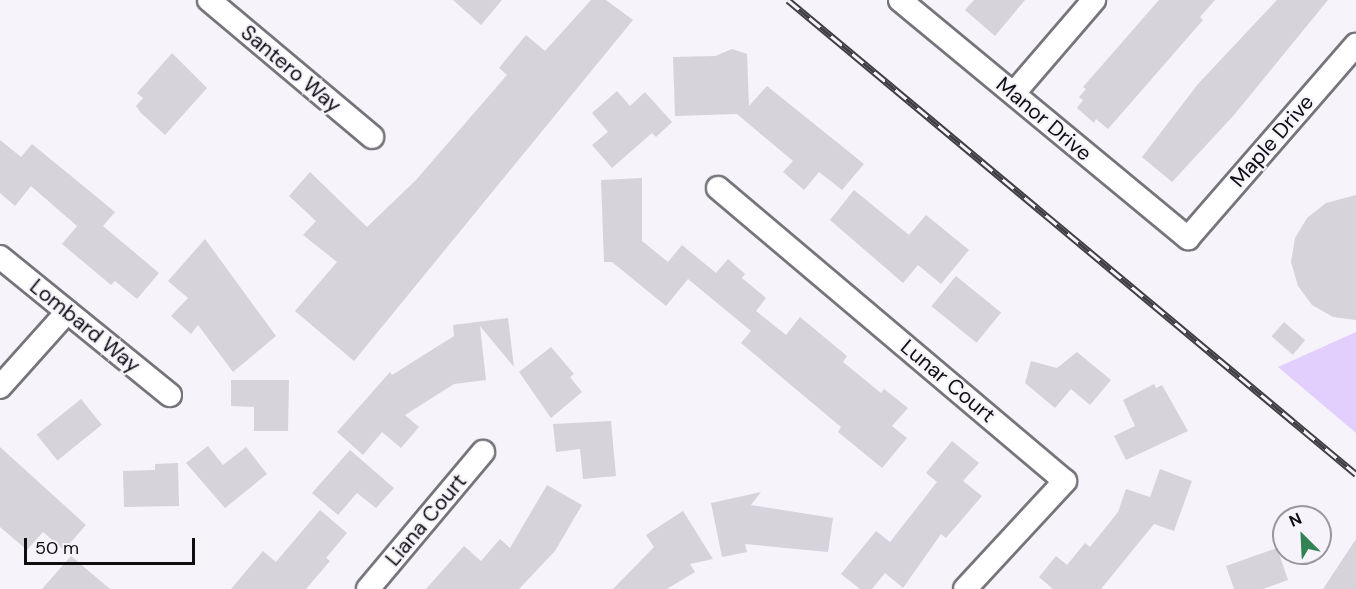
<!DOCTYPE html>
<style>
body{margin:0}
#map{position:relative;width:1356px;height:589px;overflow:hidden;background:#f6f3fb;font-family:"DM Sans",sans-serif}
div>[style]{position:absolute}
.green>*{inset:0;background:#e3cffd}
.building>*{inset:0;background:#d6d3db;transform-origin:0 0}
.roads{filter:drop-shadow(2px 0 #77747b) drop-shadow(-2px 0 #77747b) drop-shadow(0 2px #77747b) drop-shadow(0 -2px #77747b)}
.street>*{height:22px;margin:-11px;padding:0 11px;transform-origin:11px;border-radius:11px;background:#fff}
.rail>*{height:7px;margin-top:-3.5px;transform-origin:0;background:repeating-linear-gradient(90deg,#f6f3fb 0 14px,#403f43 0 28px);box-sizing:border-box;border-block:2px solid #403f43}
span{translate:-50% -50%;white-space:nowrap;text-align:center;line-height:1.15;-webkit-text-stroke:4.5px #f6f3fb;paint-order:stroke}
.street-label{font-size:21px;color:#0e0d10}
.north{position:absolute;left:1272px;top:505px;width:60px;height:60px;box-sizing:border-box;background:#f6f3fb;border:2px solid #99979d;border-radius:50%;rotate:336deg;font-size:16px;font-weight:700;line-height:24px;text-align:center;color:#0e0d10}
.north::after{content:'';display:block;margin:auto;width:21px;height:27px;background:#328253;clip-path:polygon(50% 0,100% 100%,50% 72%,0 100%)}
.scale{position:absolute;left:24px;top:538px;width:171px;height:27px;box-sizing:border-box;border:3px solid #0e0d10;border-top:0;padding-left:8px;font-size:18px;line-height:21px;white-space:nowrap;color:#0e0d10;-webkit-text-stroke:4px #f6f3fb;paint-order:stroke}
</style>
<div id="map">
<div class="green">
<div style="clip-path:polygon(1356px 332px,1356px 433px,1278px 367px)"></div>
</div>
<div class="building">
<div style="clip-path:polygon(453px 0,502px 0,481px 25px)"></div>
<div style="clip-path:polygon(591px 0,606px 0,633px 20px,354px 361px,295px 311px,337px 262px,303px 235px,316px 221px,289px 196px,310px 172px,367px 227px,416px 180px,507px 75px,499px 68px,526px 35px,545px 51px)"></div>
<div style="clip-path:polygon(974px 0,1025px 0,995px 36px,965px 10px)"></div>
<div style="clip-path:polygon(1159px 0,1215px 0,1200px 17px,1203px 20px,1108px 129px,1096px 119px,1094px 123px,1077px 108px,1083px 100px,1079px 97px,1086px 89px,1083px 87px)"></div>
<div style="clip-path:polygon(1277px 0,1328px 0,1234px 115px,1172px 182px,1142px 157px,1198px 84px)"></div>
<div style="clip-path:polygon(732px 49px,747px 54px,749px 106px,767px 86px,864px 164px,842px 190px,819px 172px,804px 190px,783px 172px,793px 161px,737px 114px,675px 116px,673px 57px,715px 56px)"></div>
<div style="clip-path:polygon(172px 53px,207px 88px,165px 135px,141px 113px,136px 106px,143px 98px,137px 93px)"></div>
<div style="clip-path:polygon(617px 91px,630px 106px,645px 92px,672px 122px,656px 137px,652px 133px,612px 168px,592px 145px,608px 132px,592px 113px)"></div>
<div style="clip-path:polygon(0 140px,21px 157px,32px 144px,115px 212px,103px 226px,159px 273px,137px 299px,115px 281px,111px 285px,62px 244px,77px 226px,31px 186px,15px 206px,0 193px)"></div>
<div style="clip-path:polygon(642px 178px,642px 241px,668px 262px,682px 245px,716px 273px,728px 259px,745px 274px,742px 278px,766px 298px,756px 311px,786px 335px,800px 317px,847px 356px,843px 362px,881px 393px,884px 389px,908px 408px,892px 426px,907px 438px,882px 468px,838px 432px,841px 427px,741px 343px,751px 331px,688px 279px,666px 306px,612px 262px,604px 262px,601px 180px)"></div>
<div style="clip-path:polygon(854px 190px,909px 235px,926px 215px,969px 250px,941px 284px,918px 265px,903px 283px,830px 220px)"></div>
<div style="clip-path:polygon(1356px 195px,1356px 320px,1333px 317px,1312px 305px,1298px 286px,1291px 262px,1295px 238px,1307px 218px,1326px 203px)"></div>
<div style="clip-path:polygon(205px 239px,276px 336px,233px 372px,198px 325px,191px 334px,171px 316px,188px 298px,168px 281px)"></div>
<div style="left:956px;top:276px;width:58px;height:39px;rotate:39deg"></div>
<div style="clip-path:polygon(508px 318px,514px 367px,480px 326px,486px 380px,454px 384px,405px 415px,419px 427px,401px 448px,382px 432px,363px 455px,337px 432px,390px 372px,392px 375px,454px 336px,453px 325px)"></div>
<div style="left:1284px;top:322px;width:28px;height:19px;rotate:41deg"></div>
<div style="clip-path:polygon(551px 347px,574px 374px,570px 377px,582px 392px,551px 418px,519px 372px)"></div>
<div style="clip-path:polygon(1077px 352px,1111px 380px,1090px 405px,1071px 389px,1055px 408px,1025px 383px,1031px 361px,1057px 368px)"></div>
<div style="clip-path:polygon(231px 380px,289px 380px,288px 431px,254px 431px,254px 407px,231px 406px)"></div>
<div style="clip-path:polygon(1154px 384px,1156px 388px,1162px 385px,1188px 431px,1126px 460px,1114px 436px,1135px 426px,1123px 400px)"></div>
<div style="left:81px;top:399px;width:33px;height:57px;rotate:51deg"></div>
<div style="clip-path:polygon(611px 421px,616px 476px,583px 479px,580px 449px,556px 452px,553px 424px)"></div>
<div style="clip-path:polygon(952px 441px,979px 463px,963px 481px,982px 496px,946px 538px,941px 534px,903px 588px,885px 573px,872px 589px,860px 589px,841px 574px,876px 531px,890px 542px,937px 482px,926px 473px)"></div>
<div style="clip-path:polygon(208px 446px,223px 465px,246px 447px,267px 474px,225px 508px,186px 463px)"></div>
<div style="clip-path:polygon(0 447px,86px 525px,64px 550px,43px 532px,27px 550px,0 527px)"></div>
<div style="clip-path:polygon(350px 450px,394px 488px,376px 508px,357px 493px,338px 515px,312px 493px)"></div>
<div style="clip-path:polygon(178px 463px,179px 506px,124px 507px,123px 471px,155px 470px,155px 464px)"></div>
<div style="clip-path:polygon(1160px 469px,1192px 481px,1174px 531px,1154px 524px,1101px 589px,1053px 589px,1039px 577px,1056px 556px,1067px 565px,1085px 543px,1090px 547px,1118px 512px,1126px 489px,1150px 497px)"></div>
<div style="clip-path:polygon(547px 485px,582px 505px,555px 551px,519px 589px,426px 589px,464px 546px,481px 561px,500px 539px,510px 548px)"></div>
<div style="clip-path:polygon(761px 492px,751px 505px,833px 518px,828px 552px,745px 544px,747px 552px,722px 557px,711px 503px)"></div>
<div style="clip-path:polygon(320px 510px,347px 533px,326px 558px,330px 561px,306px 589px,231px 589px,263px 551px,276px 562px)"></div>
<div style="clip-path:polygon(683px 511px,713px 559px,690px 564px,695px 572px,667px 589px,613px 589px,654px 547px,646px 535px)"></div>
<div style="clip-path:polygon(1356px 539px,1356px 589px,1323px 589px)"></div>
<div style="clip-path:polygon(1277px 548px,1288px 580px,1263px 589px,1234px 589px,1226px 566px)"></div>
<div style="clip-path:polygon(71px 556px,110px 589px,42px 589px)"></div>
</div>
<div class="roads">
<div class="street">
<div style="left:209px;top:0;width:213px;rotate:40deg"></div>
<div style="left:900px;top:0;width:374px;rotate:39.6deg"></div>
<div style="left:1188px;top:238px;width:256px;rotate:-49deg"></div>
<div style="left:1014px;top:93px;width:123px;rotate:-49.3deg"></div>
<div style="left:718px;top:188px;width:454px;rotate:40.2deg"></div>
<div style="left:1065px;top:481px;width:147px;rotate:132.8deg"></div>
<div style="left:0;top:257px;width:219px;rotate:39.1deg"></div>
<div style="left:0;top:387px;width:101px;rotate:-48.2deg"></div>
<div style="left:368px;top:589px;width:179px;rotate:-50deg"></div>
</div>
</div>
<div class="rail">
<div style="left:788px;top:0;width:740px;rotate:39.85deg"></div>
</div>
<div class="street-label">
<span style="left:291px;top:69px;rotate:40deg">Santero Way</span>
<span style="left:1044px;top:119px;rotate:40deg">Manor Drive</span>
<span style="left:1272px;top:141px;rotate:-49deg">Maple Drive</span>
<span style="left:85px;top:326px;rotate:39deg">Lombard Way</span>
<span style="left:948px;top:381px;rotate:40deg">Lunar Court</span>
<span style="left:426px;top:520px;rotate:-50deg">Liana Court</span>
</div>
<div class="north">N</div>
<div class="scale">50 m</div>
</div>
